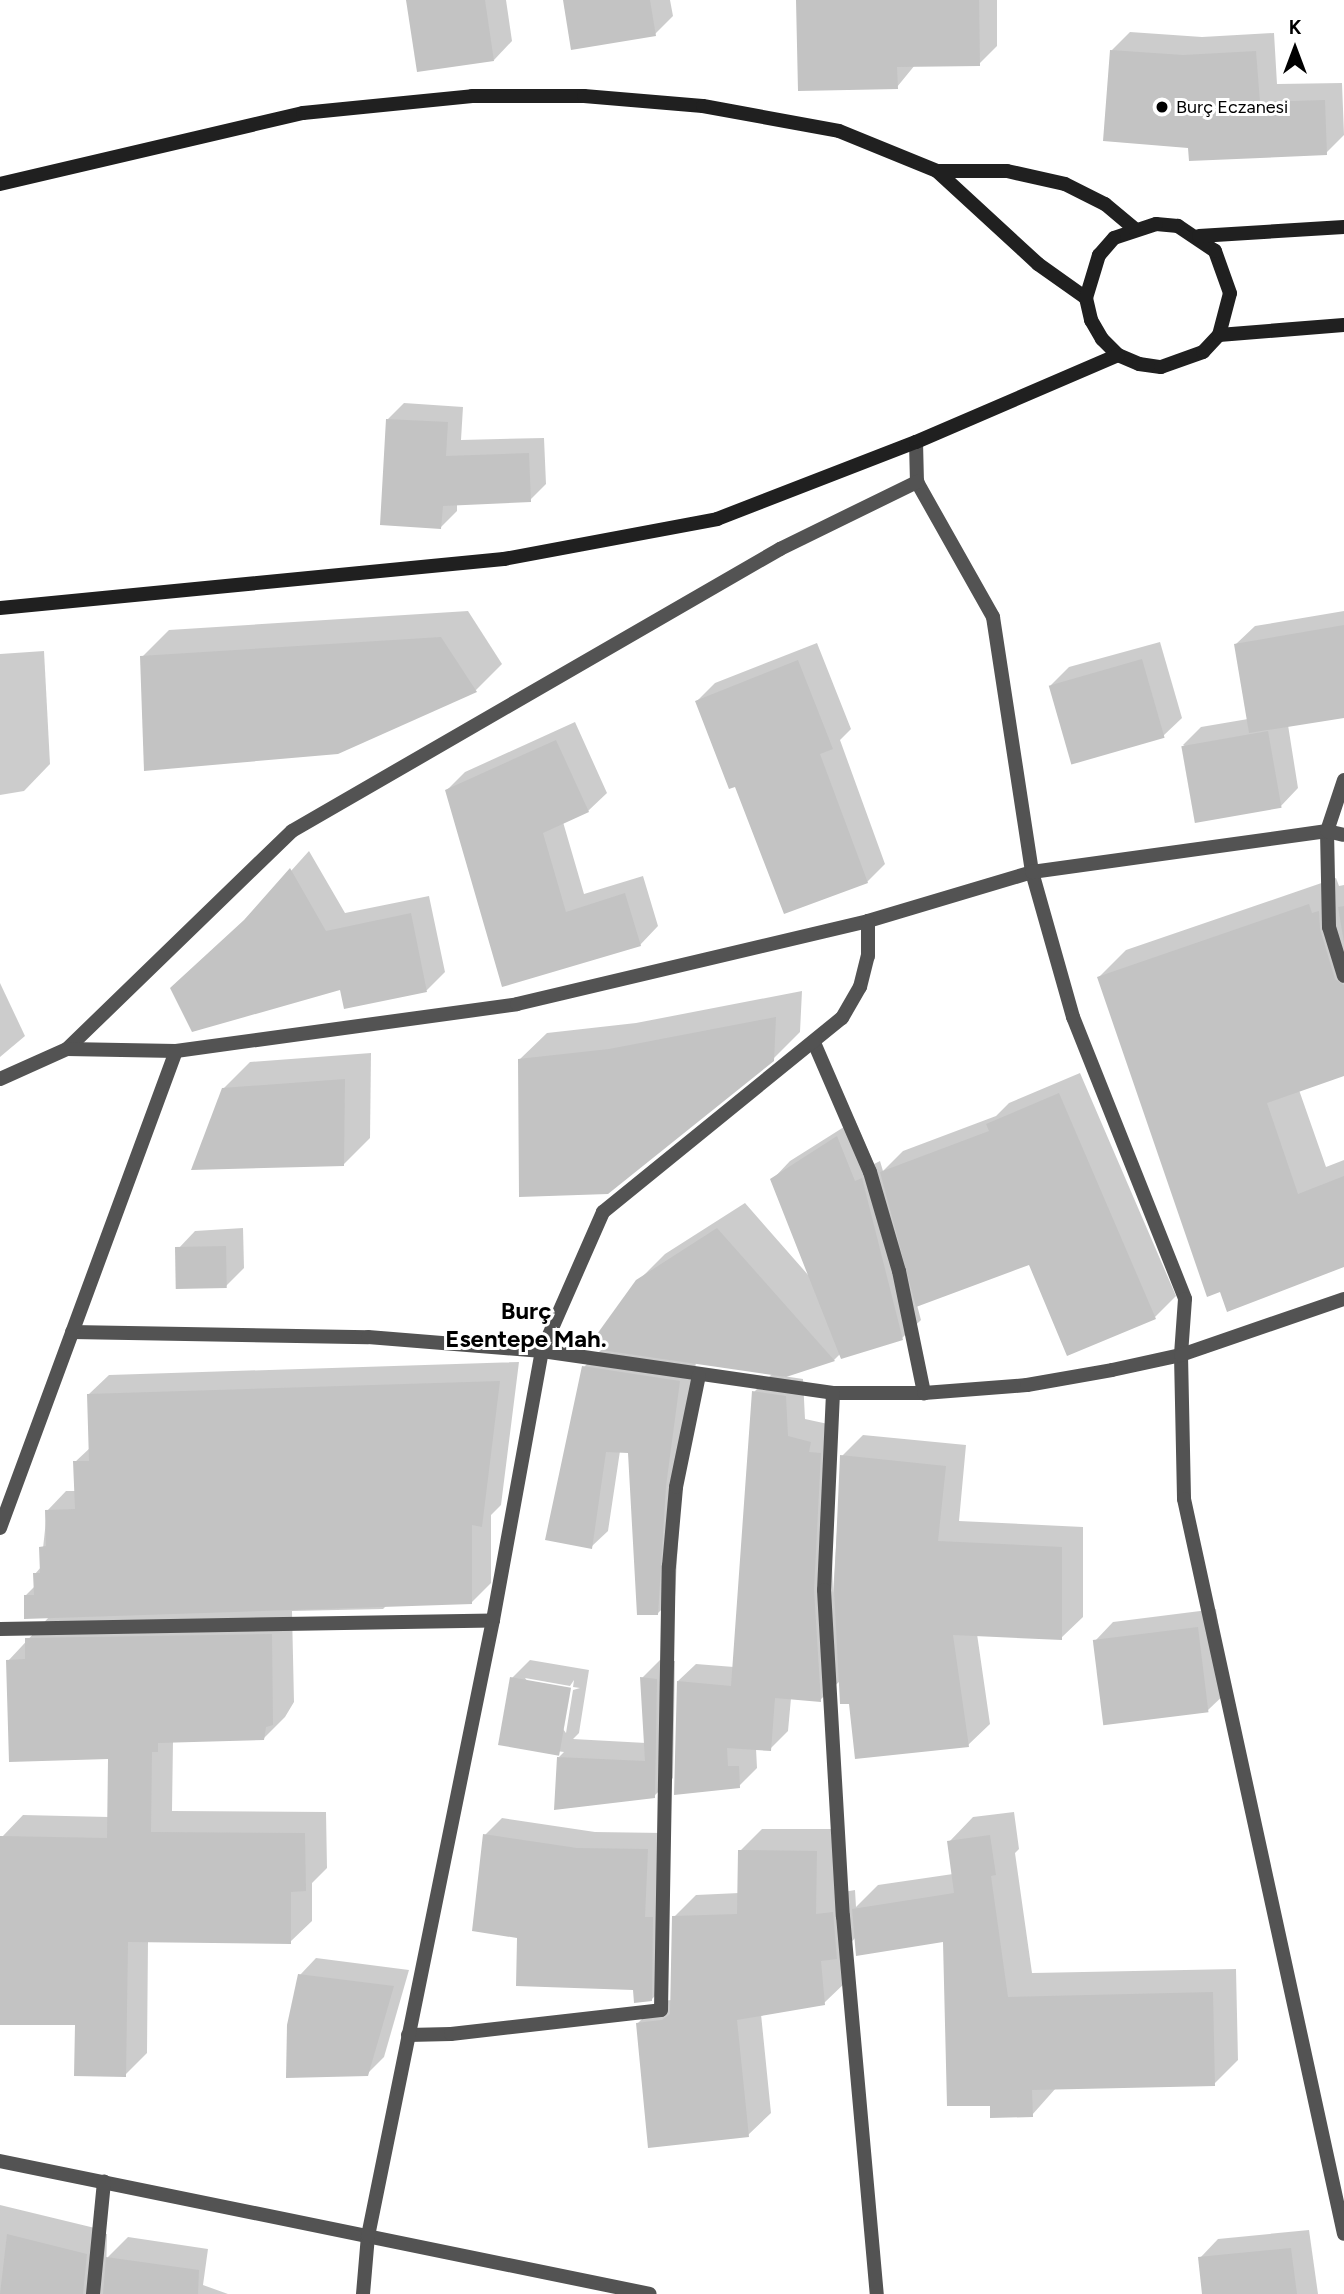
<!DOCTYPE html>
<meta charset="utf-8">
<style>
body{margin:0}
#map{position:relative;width:1344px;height:2294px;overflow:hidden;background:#fff;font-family:Figtree,sans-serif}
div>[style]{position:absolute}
.shadow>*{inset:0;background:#0003}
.building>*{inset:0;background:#c3c3c3;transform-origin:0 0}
.street>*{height:14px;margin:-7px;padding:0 7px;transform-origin:7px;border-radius:7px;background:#535353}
.secondary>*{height:14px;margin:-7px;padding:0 7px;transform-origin:7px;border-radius:7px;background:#202020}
.dots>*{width:19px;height:19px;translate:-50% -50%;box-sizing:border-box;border:4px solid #fff;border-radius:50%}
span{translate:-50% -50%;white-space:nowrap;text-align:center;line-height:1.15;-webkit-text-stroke:6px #fff;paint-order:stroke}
.poi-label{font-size:18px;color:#000}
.left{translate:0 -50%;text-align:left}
.district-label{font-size:24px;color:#000;font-weight:700}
.north{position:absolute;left:1260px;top:14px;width:70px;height:70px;-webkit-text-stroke:5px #fff;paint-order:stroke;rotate:0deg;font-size:19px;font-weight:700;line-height:28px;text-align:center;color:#000}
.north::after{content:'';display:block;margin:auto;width:24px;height:32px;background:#000;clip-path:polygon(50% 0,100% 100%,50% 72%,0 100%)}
</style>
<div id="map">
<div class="shadow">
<div style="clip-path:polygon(408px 0,506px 0,512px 41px,494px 60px)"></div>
<div style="clip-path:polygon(565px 0,670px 0,673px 16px,655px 34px)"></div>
<div style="clip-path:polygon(798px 0,997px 0,997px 46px,979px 64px,915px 65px,897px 87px)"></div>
<div style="clip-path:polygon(1130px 32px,1202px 37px,1274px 33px,1277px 84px,1342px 83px,1344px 135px,1326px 153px,1111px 51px)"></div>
<div style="clip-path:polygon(404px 403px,463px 407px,461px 440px,544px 438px,546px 484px,530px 500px,457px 503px,457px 511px,441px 527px,388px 419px)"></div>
<div style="clip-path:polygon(468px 611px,502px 664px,476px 690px,142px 657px,169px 630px)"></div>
<div style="clip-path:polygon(1344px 611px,1344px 716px,1288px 725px,1298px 788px,1280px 807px,1183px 745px,1201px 727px,1248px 719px,1236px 644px,1255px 626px)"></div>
<div style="clip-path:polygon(1160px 642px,1182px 718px,1163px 736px,1051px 685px,1069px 667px)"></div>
<div style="clip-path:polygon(817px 643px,851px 729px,840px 740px,885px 864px,867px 882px,736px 785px,697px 701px,715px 683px)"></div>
<div style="clip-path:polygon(44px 651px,50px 764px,24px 791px,0 795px,0 654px)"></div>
<div style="clip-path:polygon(575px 722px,607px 793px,588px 811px,563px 822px,584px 894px,643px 876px,658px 926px,640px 945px,504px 985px,447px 790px,465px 772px)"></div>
<div style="clip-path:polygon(309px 851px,345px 913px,429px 896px,445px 972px,427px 990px,341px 988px,253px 913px)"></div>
<div style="clip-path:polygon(1336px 878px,1339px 886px,1344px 885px,1344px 1075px,1299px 1090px,1326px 1167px,1344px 1160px,1344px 1265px,1099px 977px,1126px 950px)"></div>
<div style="clip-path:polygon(0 983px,25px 1036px,0 1057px)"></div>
<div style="clip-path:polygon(802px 991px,800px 1032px,773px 1059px,520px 1059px,547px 1033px,636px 1023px)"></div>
<div style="clip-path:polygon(371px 1053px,370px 1138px,343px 1165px,223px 1089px,250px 1062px)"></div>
<div style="clip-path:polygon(1080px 1073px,1176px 1296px,1155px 1317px,1029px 1263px,917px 1305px,921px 1320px,902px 1338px,841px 1353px,834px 1360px,783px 1376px,803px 1379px,805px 1419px,828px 1424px,833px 1593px,842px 1456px,863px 1435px,966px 1445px,959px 1521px,1083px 1527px,1083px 1617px,1061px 1638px,977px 1634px,990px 1724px,968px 1745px,850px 1703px,841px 1680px,820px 1700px,791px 1698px,788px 1731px,770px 1749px,756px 1748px,757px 1768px,739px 1786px,678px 1681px,696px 1664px,734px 1667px,754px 1392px,773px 1373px,696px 1362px,682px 1468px,675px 1597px,658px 1613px,630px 1452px,620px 1451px,608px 1531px,591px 1547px,584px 1367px,603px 1348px,638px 1281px,665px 1254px,745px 1203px,809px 1276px,772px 1180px,790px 1161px,855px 1120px,874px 1164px,880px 1161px,883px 1171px,903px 1151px,996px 1116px,1009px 1103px)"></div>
<div style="clip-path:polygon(243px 1228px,244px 1268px,226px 1286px,177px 1250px,195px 1231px)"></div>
<div style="clip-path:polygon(519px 1362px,501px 1505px,491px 1515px,491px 1583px,471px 1603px,389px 1603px,383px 1609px,292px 1611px,294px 1702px,285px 1717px,264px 1738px,173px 1741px,172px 1811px,326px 1812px,327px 1868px,312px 1883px,312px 1921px,290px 1942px,148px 1941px,147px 2053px,125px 2075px,76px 2024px,2px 1837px,23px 1815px,109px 1817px,109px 1757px,8px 1661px,49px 1617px,25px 1596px,35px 1586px,35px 1574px,41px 1567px,47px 1511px,66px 1491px,76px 1491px,75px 1462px,91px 1447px,89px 1394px,109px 1375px)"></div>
<div style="clip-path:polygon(1216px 1609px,1227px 1692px,1208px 1710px,1095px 1641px,1113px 1622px)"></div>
<div style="clip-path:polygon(evenodd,530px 1660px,589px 1670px,579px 1733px,573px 1739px,646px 1743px,642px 1678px,660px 1660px,675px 1661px,673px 1778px,654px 1796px,559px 1757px,564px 1752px,503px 1744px,512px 1678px,530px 1660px,525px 1678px,570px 1686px,574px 1680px,573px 1687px,580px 1688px,573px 1690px,566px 1733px,525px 1678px)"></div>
<div style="clip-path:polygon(1014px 1812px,1019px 1849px,1015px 1853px,1032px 1973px,1236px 1969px,1238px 2060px,1214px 2084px,1056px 2088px,1032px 2115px,992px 2104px,945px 1940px,856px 1937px,844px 1950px,847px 1981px,824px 2003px,761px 2014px,771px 2113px,748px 2135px,638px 2023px,660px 2001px,672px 2000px,674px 1917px,696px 1895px,739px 1893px,740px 1851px,762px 1829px,838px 1829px,838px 1893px,855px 1890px,856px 1907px,878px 1885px,953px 1874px,949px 1842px,973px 1817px)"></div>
<div style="clip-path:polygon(502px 1818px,595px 1832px,664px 1833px,668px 1983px,651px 2000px,485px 1835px)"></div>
<div style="clip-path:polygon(316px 1958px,409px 1970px,384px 2057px,367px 2074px,300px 1975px)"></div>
<div style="clip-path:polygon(0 2205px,99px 2229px,99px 2233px,107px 2234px,106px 2277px,108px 2257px,128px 2237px,208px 2249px,203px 2285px,228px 2294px,0 2294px)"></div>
<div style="clip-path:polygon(1309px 2230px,1318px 2294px,1203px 2294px,1200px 2258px,1218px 2239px)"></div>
</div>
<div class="building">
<div style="clip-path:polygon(406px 0,485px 0,494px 61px,417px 72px)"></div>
<div style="clip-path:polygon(563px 0,650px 0,656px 36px,571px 50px)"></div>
<div style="clip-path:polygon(796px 0,979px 0,980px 66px,897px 67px,898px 89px,798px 91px)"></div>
<div style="clip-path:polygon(1110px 50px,1183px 55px,1256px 51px,1260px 102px,1325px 100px,1327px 155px,1189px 161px,1188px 148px,1103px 141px)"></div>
<div style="clip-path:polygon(386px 419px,448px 422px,446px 456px,529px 453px,531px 502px,443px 506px,441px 529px,380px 525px)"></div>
<div style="clip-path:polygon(1344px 625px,1344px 718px,1249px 733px,1234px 644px)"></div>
<div style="clip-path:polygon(441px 637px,477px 692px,338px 754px,144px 771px,140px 656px)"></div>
<div style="left:1142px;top:659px;width:82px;height:97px;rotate:74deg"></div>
<div style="clip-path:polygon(798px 660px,833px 749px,820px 754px,868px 883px,784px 914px,735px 787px,729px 789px,695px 701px)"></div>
<div style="left:1268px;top:731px;width:78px;height:88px;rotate:80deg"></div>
<div style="clip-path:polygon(556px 740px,589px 812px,543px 833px,566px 912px,625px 893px,641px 946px,502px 987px,445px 790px)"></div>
<div style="clip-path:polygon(290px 868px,326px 931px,411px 913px,427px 992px,344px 1009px,340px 990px,192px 1032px,170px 988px,244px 920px)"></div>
<div style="clip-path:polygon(1309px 904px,1312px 913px,1319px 911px,1320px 929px,1335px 979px,1344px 985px,1344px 1076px,1267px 1103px,1298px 1194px,1344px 1176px,1344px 1267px,1227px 1312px,1220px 1292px,1207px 1297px,1097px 977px)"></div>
<div style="clip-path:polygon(1344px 906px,1344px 943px,1338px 907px)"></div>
<div style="clip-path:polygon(776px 1017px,774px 1061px,608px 1194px,519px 1197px,518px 1059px,609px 1049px)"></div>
<div style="clip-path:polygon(345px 1079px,344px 1166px,191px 1170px,222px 1088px)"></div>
<div style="clip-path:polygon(1059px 1093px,1156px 1319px,1067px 1356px,1029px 1265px,916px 1307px,880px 1172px,989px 1131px,986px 1124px)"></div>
<div style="clip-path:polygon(837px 1136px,855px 1181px,862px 1178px,903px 1340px,841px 1359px,770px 1179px)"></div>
<div style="clip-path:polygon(717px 1228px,835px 1361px,786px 1377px,587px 1348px,636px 1280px)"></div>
<div style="left:226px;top:1246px;width:42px;height:51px;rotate:89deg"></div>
<div style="clip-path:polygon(582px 1366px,680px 1381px,666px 1486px,658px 1615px,637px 1615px,628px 1453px,606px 1452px,592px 1549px,545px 1540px)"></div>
<div style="clip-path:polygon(500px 1381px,482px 1527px,472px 1525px,472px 1604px,24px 1619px,24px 1595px,34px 1595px,33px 1573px,40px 1573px,39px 1547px,46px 1546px,45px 1510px,75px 1509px,73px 1461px,89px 1461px,87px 1394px)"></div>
<div style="clip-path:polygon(752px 1391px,786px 1396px,788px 1436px,811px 1442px,809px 1452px,821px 1453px,814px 1590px,821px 1702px,775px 1698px,771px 1751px,727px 1748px,728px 1766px,739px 1766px,740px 1788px,674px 1795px,677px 1681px,731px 1686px)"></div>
<div style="clip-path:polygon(840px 1455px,946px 1466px,938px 1541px,1062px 1547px,1062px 1640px,953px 1635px,969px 1747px,855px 1759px,849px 1704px,840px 1704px,834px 1590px)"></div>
<div style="left:1198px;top:1627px;width:86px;height:106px;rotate:83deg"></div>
<div style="clip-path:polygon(272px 1634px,273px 1725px,266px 1727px,264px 1740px,158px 1743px,158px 1752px,152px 1752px,151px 1832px,305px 1833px,306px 1891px,291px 1892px,291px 1944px,128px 1942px,126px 2077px,74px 2076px,75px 2025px,0 2025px,0 1836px,107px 1838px,108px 1759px,9px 1762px,6px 1660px,25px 1659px,25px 1638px)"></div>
<div style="left:510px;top:1677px;width:62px;height:69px;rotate:10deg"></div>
<div style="clip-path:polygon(640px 1677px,657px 1679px,655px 1798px,554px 1810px,557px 1757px,645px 1761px)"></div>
<div style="clip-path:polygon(483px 1834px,577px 1848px,648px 1849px,645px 1917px,653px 1917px,652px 2001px,634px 2003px,633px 1990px,516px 1986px,517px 1938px,472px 1931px)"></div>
<div style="clip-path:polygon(990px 1835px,996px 1875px,991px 1876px,1008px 1997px,1213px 1992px,1215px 2086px,1032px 2090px,1033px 2117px,990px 2118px,990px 2106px,947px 2106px,943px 1942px,856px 1956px,852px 1909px,954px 1893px,947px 1841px)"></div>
<div style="clip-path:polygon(738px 1850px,817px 1851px,816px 1914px,833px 1912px,837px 1959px,821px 1961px,825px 2005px,737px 2020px,749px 2137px,648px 2148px,636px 2023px,662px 2020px,670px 2014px,672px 1916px,737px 1914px)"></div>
<div style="clip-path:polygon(298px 1974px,394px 1986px,368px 2076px,286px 2078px,287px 2025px)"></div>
<div style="clip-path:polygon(7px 2234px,87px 2254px,83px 2294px,0 2294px)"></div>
<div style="clip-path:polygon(1291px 2248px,1297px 2294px,1202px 2294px,1198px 2257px)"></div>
<div style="clip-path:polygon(106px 2257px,199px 2270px,198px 2294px,103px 2294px)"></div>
</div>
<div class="street">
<div style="left:916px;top:442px;width:40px;rotate:88.6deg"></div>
<div style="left:917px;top:482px;width:155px;rotate:60.6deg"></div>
<div style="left:993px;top:617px;width:258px;rotate:81.3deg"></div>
<div style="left:1032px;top:872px;width:151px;rotate:74.2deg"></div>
<div style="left:1073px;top:1017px;width:303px;rotate:68.3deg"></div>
<div style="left:1185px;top:1299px;width:56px;rotate:94.1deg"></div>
<div style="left:1181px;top:1355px;width:144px;rotate:88.8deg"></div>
<div style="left:1184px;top:1499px;width:752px;rotate:77.72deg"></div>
<div style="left:1344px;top:780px;width:54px;rotate:108.4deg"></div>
<div style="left:1327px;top:831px;width:96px;rotate:88.8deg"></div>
<div style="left:1329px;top:927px;width:51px;rotate:73deg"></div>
<div style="left:815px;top:1045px;width:138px;rotate:66.6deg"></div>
<div style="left:870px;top:1172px;width:103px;rotate:73.7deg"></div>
<div style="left:899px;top:1271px;width:125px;rotate:78.4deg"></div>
<div style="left:67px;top:1049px;width:313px;rotate:-44.1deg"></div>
<div style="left:292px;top:831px;width:564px;rotate:-30.02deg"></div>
<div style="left:780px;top:549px;width:153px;rotate:-26.1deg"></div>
<div style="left:0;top:1079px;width:73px;rotate:-24.1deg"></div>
<div style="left:67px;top:1049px;width:109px;rotate:1.1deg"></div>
<div style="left:176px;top:1051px;width:344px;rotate:-7.8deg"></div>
<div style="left:517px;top:1004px;width:361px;rotate:-13.3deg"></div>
<div style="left:868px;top:921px;width:171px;rotate:-16.6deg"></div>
<div style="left:1032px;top:872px;width:298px;rotate:-7.9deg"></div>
<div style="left:1327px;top:831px;width:17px;rotate:13deg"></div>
<div style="left:72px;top:1332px;width:296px;rotate:1deg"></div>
<div style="left:368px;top:1337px;width:175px;rotate:4.6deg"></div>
<div style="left:542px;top:1351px;width:294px;rotate:8.2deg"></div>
<div style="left:833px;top:1393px;width:91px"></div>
<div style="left:924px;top:1393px;width:103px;rotate:-4.4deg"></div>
<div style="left:1027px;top:1385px;width:86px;rotate:-10deg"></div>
<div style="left:1112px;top:1370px;width:71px;rotate:-12.3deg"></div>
<div style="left:1181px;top:1355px;width:172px;rotate:-19deg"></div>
<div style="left:833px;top:1393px;width:197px;rotate:92.6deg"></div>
<div style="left:824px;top:1590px;width:327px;rotate:86.7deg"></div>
<div style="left:843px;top:1916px;width:380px;rotate:84.9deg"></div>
<div style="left:0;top:1528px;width:508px;rotate:-69.75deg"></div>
<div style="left:0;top:1629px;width:493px;rotate:-1deg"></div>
<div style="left:408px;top:2035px;width:43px;rotate:-1.3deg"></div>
<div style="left:451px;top:2034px;width:211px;rotate:-6.5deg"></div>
<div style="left:661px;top:2010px;width:444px;rotate:-89deg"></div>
<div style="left:669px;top:1566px;width:79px;rotate:-84.9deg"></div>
<div style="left:676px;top:1487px;width:114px;rotate:-78.4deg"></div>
<div style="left:0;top:2161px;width:663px;rotate:11.56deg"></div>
<div style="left:93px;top:2294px;width:113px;rotate:-84.4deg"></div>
<div style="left:363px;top:2294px;width:58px;rotate:-85.1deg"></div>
<div style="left:368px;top:2236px;width:629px;rotate:-78.53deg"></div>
<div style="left:493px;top:1620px;width:273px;rotate:-79.7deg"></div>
<div style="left:542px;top:1351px;width:152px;rotate:-66.3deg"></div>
<div style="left:603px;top:1212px;width:308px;rotate:-39.1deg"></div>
<div style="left:842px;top:1018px;width:36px;rotate:-60deg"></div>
<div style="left:860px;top:987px;width:32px;rotate:-76deg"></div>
<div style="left:868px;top:956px;width:35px;rotate:-90deg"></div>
</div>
<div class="secondary">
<div style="left:937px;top:171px;width:137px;rotate:42.6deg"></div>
<div style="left:1038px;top:264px;width:59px;rotate:35.3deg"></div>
<div style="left:1086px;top:298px;width:23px;rotate:77deg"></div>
<div style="left:1091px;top:320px;width:22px;rotate:60deg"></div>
<div style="left:1102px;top:339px;width:23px;rotate:45deg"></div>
<div style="left:1118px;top:355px;width:23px;rotate:23deg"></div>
<div style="left:1139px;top:364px;width:22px;rotate:8deg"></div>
<div style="left:1161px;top:367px;width:45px;rotate:-19.7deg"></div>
<div style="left:1203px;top:352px;width:23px;rotate:-47deg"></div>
<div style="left:1219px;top:335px;width:43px;rotate:-75.3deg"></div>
<div style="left:1230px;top:293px;width:45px;rotate:-109.7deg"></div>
<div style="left:1215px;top:251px;width:45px;rotate:-146deg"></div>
<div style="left:1178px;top:226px;width:22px;rotate:-175deg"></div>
<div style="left:1156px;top:224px;width:44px;rotate:161.6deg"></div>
<div style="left:1114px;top:238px;width:23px;rotate:131deg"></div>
<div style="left:1099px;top:255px;width:45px;rotate:106.8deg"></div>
<div style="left:0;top:184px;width:311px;rotate:-13.2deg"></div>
<div style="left:303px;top:113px;width:170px;rotate:-5.7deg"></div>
<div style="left:472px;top:96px;width:112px"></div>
<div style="left:584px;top:96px;width:119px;rotate:4.8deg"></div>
<div style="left:703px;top:106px;width:138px;rotate:10.4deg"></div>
<div style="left:839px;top:131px;width:106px;rotate:22.2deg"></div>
<div style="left:937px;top:171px;width:70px"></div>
<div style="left:1007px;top:171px;width:59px;rotate:12.6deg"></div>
<div style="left:1065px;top:184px;width:45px;rotate:26.6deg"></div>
<div style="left:1105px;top:204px;width:38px;rotate:40deg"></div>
<div style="left:1199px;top:236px;width:145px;rotate:-3.6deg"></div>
<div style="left:1219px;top:335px;width:125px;rotate:-4.6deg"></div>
<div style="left:0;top:608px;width:506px;rotate:-5.55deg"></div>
<div style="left:504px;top:559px;width:217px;rotate:-10.6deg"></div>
<div style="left:717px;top:519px;width:213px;rotate:-21.2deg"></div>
<div style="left:916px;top:442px;width:220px;rotate:-23.3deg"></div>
</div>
<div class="dots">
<div style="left:1162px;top:107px;background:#000"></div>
</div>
<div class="poi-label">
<span class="left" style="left:1176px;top:107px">Burç Eczanesi</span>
</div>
<div class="district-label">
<span style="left:526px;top:1325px">Burç<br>Esentepe Mah.</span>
</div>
<div class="north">K</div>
</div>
